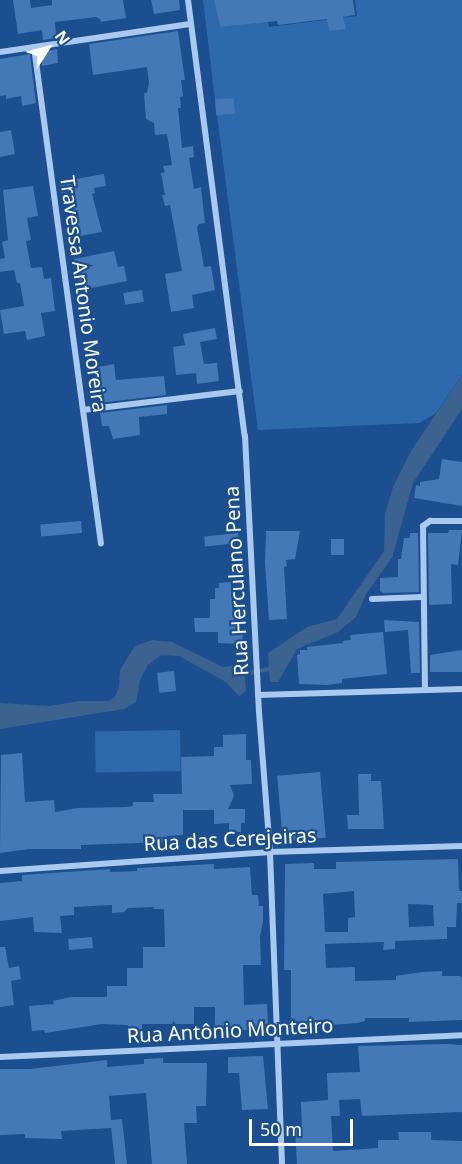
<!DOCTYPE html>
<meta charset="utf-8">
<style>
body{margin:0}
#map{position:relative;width:462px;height:1164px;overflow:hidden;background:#1b4f8f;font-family:"Noto Sans",sans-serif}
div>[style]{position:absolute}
.green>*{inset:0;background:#2e69ad;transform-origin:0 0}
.water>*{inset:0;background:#3c6290}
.stream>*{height:4px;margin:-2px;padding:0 2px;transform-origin:2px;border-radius:2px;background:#3c6290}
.building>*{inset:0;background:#4478b7;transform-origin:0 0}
.minor>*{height:6px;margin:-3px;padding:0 3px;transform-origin:3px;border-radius:3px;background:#a9c9ee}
span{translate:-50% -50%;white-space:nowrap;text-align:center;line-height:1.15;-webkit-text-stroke:4.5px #1b4f8f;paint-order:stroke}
.street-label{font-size:20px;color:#fff}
.north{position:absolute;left:18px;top:18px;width:60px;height:60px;-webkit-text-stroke:4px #1b4f8f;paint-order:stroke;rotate:54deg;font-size:16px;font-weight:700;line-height:24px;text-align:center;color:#fff}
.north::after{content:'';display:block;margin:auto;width:21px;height:27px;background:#fff;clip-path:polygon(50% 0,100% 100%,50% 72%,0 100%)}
.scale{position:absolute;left:249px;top:1119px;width:104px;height:27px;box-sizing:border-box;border:3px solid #fff;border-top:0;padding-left:8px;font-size:18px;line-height:21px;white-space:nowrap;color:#fff;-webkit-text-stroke:4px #1b4f8f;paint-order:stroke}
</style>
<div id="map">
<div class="green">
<div style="clip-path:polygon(203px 0,214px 0,220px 27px,262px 22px,266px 13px,269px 27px,357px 16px,355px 0,462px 0,462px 375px,436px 413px,419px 423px,258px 430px,217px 115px,235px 114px,234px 98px,215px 100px)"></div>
<div style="left:180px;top:730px;width:41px;height:85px;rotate:89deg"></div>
</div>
<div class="water">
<div style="clip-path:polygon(462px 375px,462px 409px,413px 483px,392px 558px,366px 594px,356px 617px,338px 632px,297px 649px,278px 682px,270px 682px,268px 653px,307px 627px,337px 619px,384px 551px,385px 514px,393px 487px,411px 451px)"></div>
<div style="clip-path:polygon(152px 640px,172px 642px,223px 667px,244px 664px,246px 691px,239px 696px,226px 682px,179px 656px,161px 655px,148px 665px,140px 680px,136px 702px,124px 709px,0 729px,0 703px,49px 706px,79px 701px,109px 701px,115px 697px,119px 687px,120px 670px,135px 646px)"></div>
</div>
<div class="stream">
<div style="left:242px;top:675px;width:31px;rotate:-13deg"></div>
</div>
<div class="building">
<div style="clip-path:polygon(13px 0,30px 0,31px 8px,52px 5px,52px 0,123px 0,126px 18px,101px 22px,100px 19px,96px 17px,55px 22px,56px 38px,43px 40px,42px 30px,18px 34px)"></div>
<div style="clip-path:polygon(151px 0,179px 0,180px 10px,154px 14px)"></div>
<div style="clip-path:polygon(214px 0,353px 0,355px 15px,343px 17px,346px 29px,329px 31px,327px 19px,278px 25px,277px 21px,220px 27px)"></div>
<div style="clip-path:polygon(178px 31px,185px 80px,181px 80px,183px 96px,180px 97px,181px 108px,178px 108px,182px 148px,193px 146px,194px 157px,189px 158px,194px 189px,201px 187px,205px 223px,199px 224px,197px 227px,204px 267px,211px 266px,215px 290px,192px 295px,194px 308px,171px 312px,165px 274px,182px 271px,170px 205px,165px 206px,162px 195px,165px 195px,161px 173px,165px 172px,163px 166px,172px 165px,167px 134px,155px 135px,154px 123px,146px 119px,144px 93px,147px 93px,149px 83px,147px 67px,93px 75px,89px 44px)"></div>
<div style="clip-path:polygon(57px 49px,58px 63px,42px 66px,40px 53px)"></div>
<div style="clip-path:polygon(30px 54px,36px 103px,22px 106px,21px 96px,6px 99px,6px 95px,0 96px,0 59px)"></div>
<div style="left:234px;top:98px;width:16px;height:19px;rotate:86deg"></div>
<div style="clip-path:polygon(11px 130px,15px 154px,0 157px,0 132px)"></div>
<div style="clip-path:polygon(104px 174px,106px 186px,94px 188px,95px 193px,92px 194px,102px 232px,69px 238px,66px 223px,76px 221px,70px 192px,61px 193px,59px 182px)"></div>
<div style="clip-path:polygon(33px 186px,38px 216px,27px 218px,31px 240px,26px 241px,31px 268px,42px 267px,44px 279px,51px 278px,55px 311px,41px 313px,45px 336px,27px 340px,25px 331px,4px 334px,0 310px,24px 306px,20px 283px,17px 283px,14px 270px,0 272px,0 259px,5px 258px,2px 242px,8px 240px,3px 190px)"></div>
<div style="clip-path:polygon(114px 251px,118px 267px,124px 266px,127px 281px,81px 290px,74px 259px)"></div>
<div style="left:142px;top:290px;width:12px;height:19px;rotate:81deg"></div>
<div style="clip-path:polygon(215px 328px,217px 339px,200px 342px,204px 364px,217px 363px,219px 381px,197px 384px,196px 373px,176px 375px,173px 347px,185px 345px,183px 334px)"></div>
<div style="clip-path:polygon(114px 364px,116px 380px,164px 376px,166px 395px,99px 403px,96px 381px,100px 381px,98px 367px)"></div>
<div style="clip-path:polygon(167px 405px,167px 414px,139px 417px,140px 435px,113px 439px,109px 426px,102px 426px,100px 413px)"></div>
<div style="clip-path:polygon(442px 459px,462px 462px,462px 506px,414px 498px,416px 485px,420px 486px,420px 482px,439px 479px)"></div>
<div style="left:81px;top:521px;width:12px;height:41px;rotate:85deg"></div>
<div style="clip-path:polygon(449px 530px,462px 530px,458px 565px,451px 564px,452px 604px,429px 605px,428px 533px,448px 533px)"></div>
<div style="clip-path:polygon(266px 531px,300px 531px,295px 559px,286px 560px,287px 566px,284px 567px,287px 619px,269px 620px,265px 563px)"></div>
<div style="left:238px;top:533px;width:10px;height:34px;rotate:84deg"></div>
<div style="clip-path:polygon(410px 533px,418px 533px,419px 592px,383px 593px,380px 591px,380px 578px,398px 577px,398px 559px,401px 559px,404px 538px,410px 538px)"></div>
<div style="left:344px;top:539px;width:16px;height:13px;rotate:90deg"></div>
<div style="clip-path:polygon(231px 582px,236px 633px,243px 633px,242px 644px,218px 643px,218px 632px,195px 632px,194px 618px,210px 618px,210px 599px,215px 599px,215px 588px,219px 588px,219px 583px)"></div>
<div style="clip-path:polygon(384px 620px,419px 622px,420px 673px,411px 673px,408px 630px,385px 632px)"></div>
<div style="clip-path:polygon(383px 632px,387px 674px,342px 679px,342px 683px,327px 685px,299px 684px,297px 655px,300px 654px,300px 650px,307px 650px,307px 647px,343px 643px,342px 641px,351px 640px,350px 635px)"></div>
<div style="clip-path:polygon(462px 650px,462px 672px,430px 672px,430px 655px)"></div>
<div style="left:174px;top:671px;width:20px;height:17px;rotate:84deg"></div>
<div style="clip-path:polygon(246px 734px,246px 760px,251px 760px,252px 784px,230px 785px,234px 796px,228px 809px,245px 809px,245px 823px,241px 823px,241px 832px,229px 832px,229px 823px,214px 824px,214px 810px,183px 810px,183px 835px,167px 836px,168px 842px,81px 845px,81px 849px,29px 849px,0 853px,1px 755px,22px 753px,25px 802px,54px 800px,55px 812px,78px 808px,127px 807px,133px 806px,133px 802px,154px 802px,153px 794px,182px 794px,181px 757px,214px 756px,214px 747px,223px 747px,223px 735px)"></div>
<div style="left:320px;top:772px;width:66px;height:43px;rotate:85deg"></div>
<div style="clip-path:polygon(358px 774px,371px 774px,371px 781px,381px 781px,384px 829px,348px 829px,347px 815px,359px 815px)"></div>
<div style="clip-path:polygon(evenodd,458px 859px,459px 891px,462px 891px,462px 903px,457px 903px,456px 927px,447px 927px,447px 939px,395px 941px,395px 949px,383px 950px,384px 942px,325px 944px,326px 968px,355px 967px,355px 981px,396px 980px,396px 976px,422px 972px,442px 971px,442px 976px,459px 976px,462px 977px,462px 1020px,409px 1022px,409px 1018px,365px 1018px,365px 1021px,357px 1023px,291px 1028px,291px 970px,284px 970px,285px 864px,314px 863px,314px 869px,336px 869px,336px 862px,458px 859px,354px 891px,355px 917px,348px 918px,348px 932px,325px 932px,323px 894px,354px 891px,458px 859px,408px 904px,433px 905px,434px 926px,409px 927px,408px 904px)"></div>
<div style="clip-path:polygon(214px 864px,214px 869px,250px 867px,252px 895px,258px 895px,259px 906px,263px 906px,263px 922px,260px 936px,261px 965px,243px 965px,244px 1005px,267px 1004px,268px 1024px,259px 1024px,259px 1030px,215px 1030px,215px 1007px,194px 1007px,194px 1024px,142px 1024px,142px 1031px,128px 1032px,128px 1025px,102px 1024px,45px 1033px,44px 1030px,32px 1031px,29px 1006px,54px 1004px,53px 1001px,71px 997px,107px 997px,107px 986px,127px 986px,127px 968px,143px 968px,143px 947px,165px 947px,164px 909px,154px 909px,154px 907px,128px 908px,124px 912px,112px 913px,112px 905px,74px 907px,74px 915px,60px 916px,62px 933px,34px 932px,33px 917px,0 921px,0 883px,22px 881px,22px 875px,110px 869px,110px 872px,137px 871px,137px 868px)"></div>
<div style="left:92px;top:937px;width:11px;height:24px;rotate:85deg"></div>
<div style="clip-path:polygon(0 947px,5px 947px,9px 968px,19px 966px,21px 979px,11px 981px,14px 1005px,0 1007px)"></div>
<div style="clip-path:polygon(447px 1044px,462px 1045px,462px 1112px,362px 1116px,360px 1099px,339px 1100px,340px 1116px,331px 1116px,333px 1151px,378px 1148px,378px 1140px,399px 1140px,398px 1132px,431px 1132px,431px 1140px,462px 1141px,462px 1164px,297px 1164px,295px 1129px,302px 1129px,301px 1102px,328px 1100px,327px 1073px,360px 1072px,358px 1046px)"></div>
<div style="clip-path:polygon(263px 1056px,268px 1109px,242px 1110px,239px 1073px,228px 1073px,228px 1057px)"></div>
<div style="clip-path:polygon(163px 1058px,163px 1063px,207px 1063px,206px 1106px,196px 1106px,197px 1123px,184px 1123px,187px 1164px,152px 1164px,146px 1093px,109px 1096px,111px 1120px,122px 1119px,127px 1164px,115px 1164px,111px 1126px,111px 1128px,61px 1131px,62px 1139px,25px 1138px,25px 1134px,0 1135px,0 1069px,30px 1069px,107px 1060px,107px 1067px,144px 1064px,144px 1059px)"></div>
</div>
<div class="minor">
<div style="left:188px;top:0;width:440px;rotate:82.6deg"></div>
<div style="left:245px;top:436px;width:276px;rotate:87.1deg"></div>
<div style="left:259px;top:712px;width:140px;rotate:85.5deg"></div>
<div style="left:270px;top:852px;width:312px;rotate:87.8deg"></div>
<div style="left:34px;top:47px;width:501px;rotate:82.32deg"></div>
<div style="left:0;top:52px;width:192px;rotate:-8.4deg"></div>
<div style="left:83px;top:410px;width:158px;rotate:-6.9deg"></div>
<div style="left:372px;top:599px;width:50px;rotate:-2.3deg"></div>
<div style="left:425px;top:690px;width:164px;rotate:-90.7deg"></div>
<div style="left:423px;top:526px;width:9px;rotate:-36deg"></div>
<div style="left:430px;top:521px;width:32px"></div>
<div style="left:258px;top:695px;width:204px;rotate:-1.7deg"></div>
<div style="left:0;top:871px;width:271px;rotate:-4deg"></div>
<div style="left:270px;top:852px;width:192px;rotate:-1.8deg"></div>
<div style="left:0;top:1057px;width:463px;rotate:-2.7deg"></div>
</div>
<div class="street-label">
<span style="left:84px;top:294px;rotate:82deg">Travessa Antonio Moreira</span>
<span style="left:236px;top:581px;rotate:-93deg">Rua Herculano Pena</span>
<span style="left:230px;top:839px;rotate:-3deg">Rua das Cerejeiras</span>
<span style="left:230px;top:1030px;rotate:-3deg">Rua Antônio Monteiro</span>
</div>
<div class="north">N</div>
<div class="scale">50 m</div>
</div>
